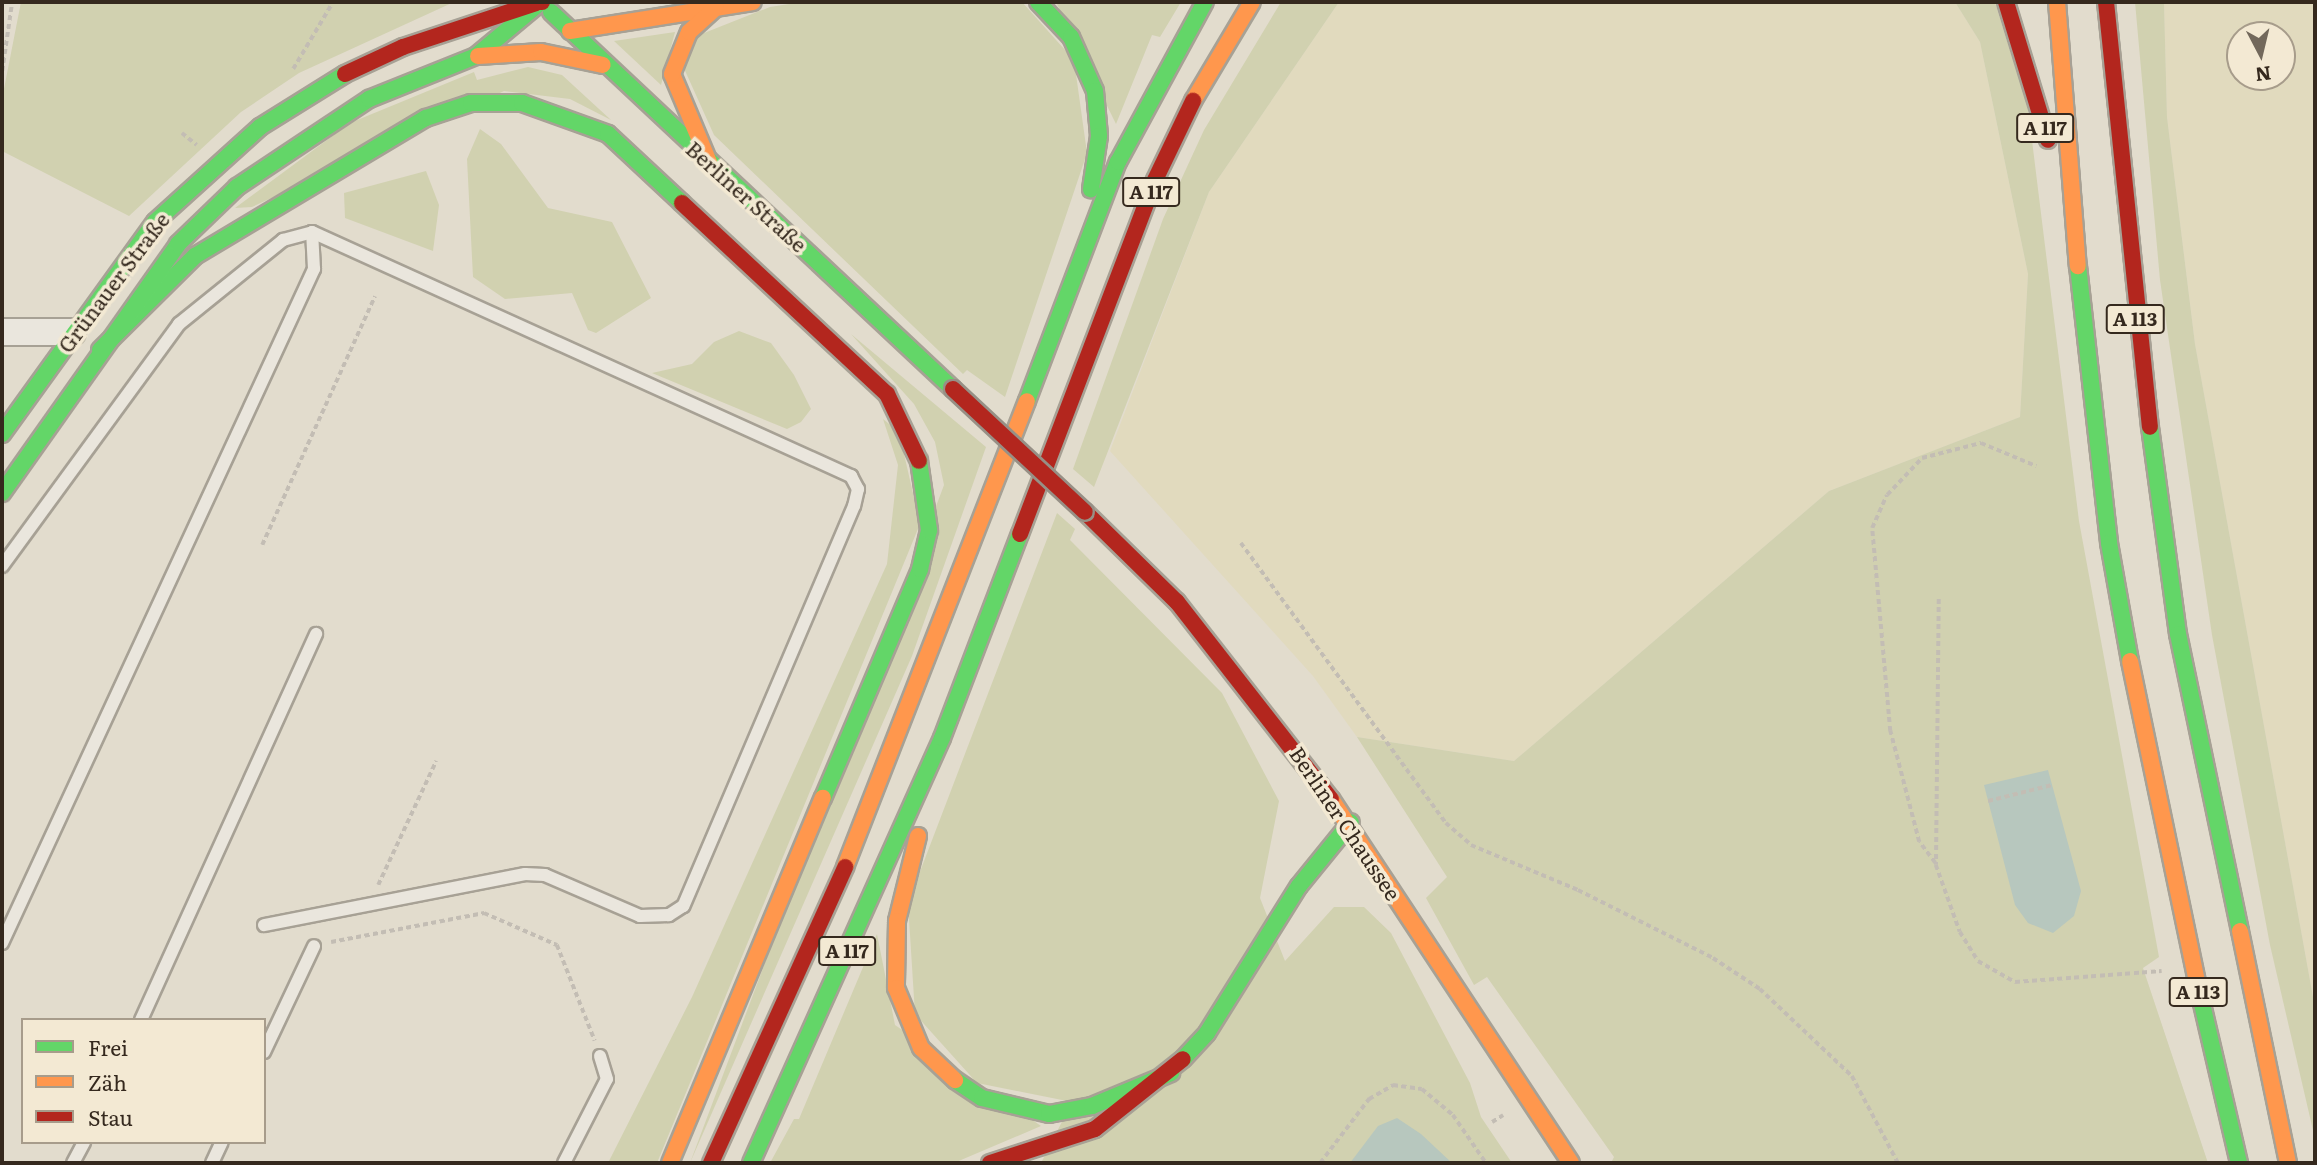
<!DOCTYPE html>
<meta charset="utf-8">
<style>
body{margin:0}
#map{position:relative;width:2317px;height:1165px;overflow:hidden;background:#e2dccd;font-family:Literata,serif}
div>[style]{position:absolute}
.farmland>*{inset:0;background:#e1dabe}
.green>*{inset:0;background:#d1d1b0}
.water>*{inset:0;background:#b7c7be}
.path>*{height:3.5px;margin-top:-1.75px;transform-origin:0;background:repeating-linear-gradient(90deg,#c3bdb4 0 5px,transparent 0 8.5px)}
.roads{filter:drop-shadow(2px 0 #a7a195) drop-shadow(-2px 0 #a7a195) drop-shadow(0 2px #a7a195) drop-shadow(0 -2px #a7a195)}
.lane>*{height:12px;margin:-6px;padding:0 6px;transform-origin:6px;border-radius:6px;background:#eae6dd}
.street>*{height:26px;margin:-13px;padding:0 13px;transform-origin:13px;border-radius:13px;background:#eae6dd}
.fast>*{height:16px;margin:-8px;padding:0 8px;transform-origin:8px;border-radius:8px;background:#63d668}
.slow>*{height:16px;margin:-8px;padding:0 8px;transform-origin:8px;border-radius:8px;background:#ff974d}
.jam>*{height:16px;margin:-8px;padding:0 8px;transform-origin:8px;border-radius:8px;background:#b3261e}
.bridges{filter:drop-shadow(2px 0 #979086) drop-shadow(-2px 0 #979086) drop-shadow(0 2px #979086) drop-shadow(0 -2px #979086)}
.jam-bridge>*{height:16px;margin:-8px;padding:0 8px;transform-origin:8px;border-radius:8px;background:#b3261e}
span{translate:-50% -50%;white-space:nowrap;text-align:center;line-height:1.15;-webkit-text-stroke:7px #f3e9d3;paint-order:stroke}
.shield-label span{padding:2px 5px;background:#f3e9d3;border:2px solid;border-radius:5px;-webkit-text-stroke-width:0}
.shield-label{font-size:19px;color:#35291e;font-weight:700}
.street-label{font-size:21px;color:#35291e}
.frame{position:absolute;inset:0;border:4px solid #35291e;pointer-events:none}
.legend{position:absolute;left:21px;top:1018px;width:245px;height:126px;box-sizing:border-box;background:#f3e9d3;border:2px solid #a79c8b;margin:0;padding:9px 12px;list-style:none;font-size:21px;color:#35291e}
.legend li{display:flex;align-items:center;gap:14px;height:35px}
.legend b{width:35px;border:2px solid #a79c8b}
.north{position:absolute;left:2226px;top:21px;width:70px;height:70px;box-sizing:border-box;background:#f3e9d3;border:2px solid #a79c8b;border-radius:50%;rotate:173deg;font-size:19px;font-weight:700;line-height:28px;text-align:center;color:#35291e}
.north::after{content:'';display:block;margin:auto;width:24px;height:32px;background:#72685b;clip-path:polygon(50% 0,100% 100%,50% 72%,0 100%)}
</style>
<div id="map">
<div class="farmland">
<div style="clip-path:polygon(1339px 2px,1955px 2px,1980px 42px,2028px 274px,2020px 417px,1829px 491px,1514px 761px,1357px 737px,1313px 676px,1110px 451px,1209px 192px)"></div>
<div style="clip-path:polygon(evenodd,2164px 2px,2315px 2px,2315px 1008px,2195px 344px,2167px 117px,2164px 2px,2240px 35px,2282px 35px,2282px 77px,2240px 77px,2240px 35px)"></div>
</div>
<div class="green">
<div style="clip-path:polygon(21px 2px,454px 2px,299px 73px,241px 112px,129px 216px,2px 151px,2px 99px)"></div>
<div style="clip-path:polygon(802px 2px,1022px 2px,1074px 60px,1087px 153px,1005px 397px,967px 370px,963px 374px,714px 135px,682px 64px,694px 37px,770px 7px)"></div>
<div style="clip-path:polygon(1056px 2px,1181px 2px,1160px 37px,1152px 35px,1116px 124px)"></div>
<div style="clip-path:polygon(1281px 2px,1339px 2px,1209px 192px,1094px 487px,1073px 469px,1163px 219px,1204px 130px)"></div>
<div style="clip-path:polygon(1955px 2px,1995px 2px,2028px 108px,2079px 521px,2159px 957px,2143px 968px,2208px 1163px,1611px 1163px,1614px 1157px,1487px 977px,1474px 985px,1426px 898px,1447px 877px,1357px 737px,1514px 761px,1829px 491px,2020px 417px,2028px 274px,1980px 42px)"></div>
<div style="clip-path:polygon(2135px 2px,2164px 2px,2167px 117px,2195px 344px,2315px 1008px,2315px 1139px,2270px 945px,2212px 635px,2160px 280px)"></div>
<div style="clip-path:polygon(675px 32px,661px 85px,614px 41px)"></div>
<div style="clip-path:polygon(528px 67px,562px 75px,611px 120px,570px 99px,504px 91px,252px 207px,235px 208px,350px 123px,474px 72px,477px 80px)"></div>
<div style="clip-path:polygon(480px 129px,501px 144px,548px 208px,612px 222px,651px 298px,596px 333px,588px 330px,572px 293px,505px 299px,473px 277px,467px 159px)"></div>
<div style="clip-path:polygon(426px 171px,439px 205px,433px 251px,345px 218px,344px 193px)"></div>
<div style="clip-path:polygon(739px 331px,771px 343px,794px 375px,811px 409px,801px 422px,787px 429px,652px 373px,692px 364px,714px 342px)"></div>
<div style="clip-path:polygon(851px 334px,986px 447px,912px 656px,690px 1163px,944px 485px,935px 442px,914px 404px)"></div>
<div style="clip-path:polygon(883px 419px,899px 432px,920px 524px,657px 1163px,608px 1163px,692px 997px,887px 564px,898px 465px)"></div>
<div style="clip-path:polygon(1057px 513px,1075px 529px,1070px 540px,1222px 693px,1279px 801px,1260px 898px,1285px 961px,1334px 907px,1364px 907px,1391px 933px,1470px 1083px,1481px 1117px,1512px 1163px,1041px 1163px,1072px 1102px,977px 1083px,915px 1014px,908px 903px)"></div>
<div style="clip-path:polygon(877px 934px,895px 1025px,1041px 1126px,954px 1163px,770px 1163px,794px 1119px,799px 1119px)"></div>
</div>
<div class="water">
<div style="clip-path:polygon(2048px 770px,2081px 891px,2074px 916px,2053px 933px,2028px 923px,2015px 905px,1984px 785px)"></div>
<div style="clip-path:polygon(1397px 1118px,1421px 1134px,1452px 1163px,1350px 1163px,1378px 1126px)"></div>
</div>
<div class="path">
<div style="left:293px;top:69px;width:78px;rotate:-59.2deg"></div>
<div style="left:2px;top:71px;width:70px;rotate:-81.8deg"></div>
<div style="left:182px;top:133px;width:19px;rotate:39deg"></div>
<div style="left:1241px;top:543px;width:347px;rotate:53.8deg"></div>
<div style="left:1446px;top:823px;width:33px;rotate:41deg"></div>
<div style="left:1471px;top:845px;width:116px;rotate:22.8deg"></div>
<div style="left:1578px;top:890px;width:151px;rotate:26.7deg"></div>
<div style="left:1713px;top:958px;width:56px;rotate:33.4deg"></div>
<div style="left:1760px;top:989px;width:127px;rotate:43.4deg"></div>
<div style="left:1852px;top:1076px;width:98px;rotate:62.1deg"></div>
<div style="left:262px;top:545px;width:273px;rotate:-65.6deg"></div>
<div style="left:1939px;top:599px;width:266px;rotate:90.6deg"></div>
<div style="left:1936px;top:865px;width:71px;rotate:70.3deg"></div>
<div style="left:1960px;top:932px;width:34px;rotate:58deg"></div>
<div style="left:1978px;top:961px;width:43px;rotate:29.6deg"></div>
<div style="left:2015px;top:982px;width:147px;rotate:-4.3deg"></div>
<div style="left:1988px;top:801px;width:66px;rotate:-14deg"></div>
<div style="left:1935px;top:863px;width:26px;rotate:-127deg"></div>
<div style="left:1919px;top:842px;width:115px;rotate:-104.6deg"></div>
<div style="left:1890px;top:731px;width:204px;rotate:-95.1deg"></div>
<div style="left:1872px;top:528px;width:36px;rotate:-66deg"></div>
<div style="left:1887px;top:495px;width:51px;rotate:-46.6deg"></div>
<div style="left:1922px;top:458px;width:61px;rotate:-14.3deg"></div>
<div style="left:1981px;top:443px;width:60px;rotate:22.7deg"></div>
<div style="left:378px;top:885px;width:137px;rotate:-64.9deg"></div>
<div style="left:331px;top:942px;width:156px;rotate:-10.7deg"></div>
<div style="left:484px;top:913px;width:80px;rotate:23.7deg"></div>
<div style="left:557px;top:945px;width:103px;rotate:68.4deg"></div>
<div style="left:1492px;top:1122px;width:13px;rotate:-32deg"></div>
<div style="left:1320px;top:1163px;width:81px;rotate:-52.6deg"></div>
<div style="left:1369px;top:1099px;width:28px;rotate:-30deg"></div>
<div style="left:1393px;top:1085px;width:29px;rotate:8deg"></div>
<div style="left:1422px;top:1089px;width:40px;rotate:40deg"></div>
<div style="left:1453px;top:1115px;width:58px;rotate:55.5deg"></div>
</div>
<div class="roads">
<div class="lane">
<div style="left:2px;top:566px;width:300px;rotate:-53.8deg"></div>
<div style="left:179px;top:324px;width:134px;rotate:-38.9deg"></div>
<div style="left:283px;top:240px;width:30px;rotate:-15deg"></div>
<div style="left:312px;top:232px;width:592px;rotate:24.36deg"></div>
<div style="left:851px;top:476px;width:15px;rotate:62deg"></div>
<div style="left:858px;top:489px;width:17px;rotate:103deg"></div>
<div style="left:854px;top:506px;width:435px;rotate:113.1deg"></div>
<div style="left:683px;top:906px;width:17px;rotate:147deg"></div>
<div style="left:669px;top:915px;width:29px;rotate:178deg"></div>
<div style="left:640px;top:916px;width:103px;rotate:-156.7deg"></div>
<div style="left:545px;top:875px;width:20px;rotate:-177deg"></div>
<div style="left:525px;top:874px;width:266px;rotate:168.9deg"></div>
<div style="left:2px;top:943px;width:743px;rotate:-65.16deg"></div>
<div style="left:314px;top:269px;width:37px;rotate:-93deg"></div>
<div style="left:141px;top:1020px;width:424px;rotate:-65.6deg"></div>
<div style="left:264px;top:1052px;width:117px;rotate:-64.7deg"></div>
<div style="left:73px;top:1163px;width:24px;rotate:-62deg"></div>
<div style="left:212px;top:1163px;width:23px;rotate:-65deg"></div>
<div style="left:564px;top:1163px;width:94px;rotate:-62.9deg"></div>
<div style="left:607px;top:1079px;width:24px;rotate:-107deg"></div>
</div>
<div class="street">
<div style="left:2px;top:332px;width:70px"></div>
</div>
<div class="fast">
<div style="left:1038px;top:2px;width:48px;rotate:46.7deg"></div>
<div style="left:1071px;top:37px;width:59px;rotate:66deg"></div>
<div style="left:1095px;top:91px;width:45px;rotate:84.9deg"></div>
<div style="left:1099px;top:136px;width:54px;rotate:98.6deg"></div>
<div style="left:551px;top:12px;width:551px;rotate:43.16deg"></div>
<div style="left:2078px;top:266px;width:279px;rotate:83.6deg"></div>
<div style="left:2109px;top:543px;width:120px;rotate:79.9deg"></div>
<div style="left:100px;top:350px;width:134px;rotate:-44.7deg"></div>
<div style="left:195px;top:256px;width:269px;rotate:-30.9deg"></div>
<div style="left:426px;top:118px;width:47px;rotate:-18.4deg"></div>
<div style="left:471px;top:103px;width:51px"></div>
<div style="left:522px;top:103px;width:91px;rotate:19.8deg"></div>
<div style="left:608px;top:134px;width:101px;rotate:43deg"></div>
<div style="left:1027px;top:401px;width:256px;rotate:-69.2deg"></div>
<div style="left:1118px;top:162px;width:182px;rotate:-61.5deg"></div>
<div style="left:2150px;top:427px;width:209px;rotate:82.3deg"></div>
<div style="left:2178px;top:634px;width:303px;rotate:78.2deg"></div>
<div style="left:2px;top:434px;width:261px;rotate:-54.2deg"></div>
<div style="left:155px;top:222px;width:142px;rotate:-42.1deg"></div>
<div style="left:260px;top:127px;width:100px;rotate:-31.9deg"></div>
<div style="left:2px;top:493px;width:305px;rotate:-54.7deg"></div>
<div style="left:178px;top:244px;width:82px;rotate:-44deg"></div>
<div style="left:237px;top:187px;width:159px;rotate:-33.7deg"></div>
<div style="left:369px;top:99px;width:115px;rotate:-21.9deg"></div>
<div style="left:476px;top:56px;width:85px;rotate:-39.7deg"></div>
<div style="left:823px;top:798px;width:249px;rotate:-67deg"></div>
<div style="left:920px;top:569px;width:40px;rotate:-77deg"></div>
<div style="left:929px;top:530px;width:70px;rotate:-98.2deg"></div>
<div style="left:2199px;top:991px;width:177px;rotate:76.9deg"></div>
<div style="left:1183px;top:1059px;width:35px;rotate:-47deg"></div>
<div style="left:1207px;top:1033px;width:173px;rotate:-58deg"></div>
<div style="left:1299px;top:886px;width:82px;rotate:-50.9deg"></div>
<div style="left:955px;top:1080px;width:32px;rotate:34deg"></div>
<div style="left:982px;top:1098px;width:69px;rotate:13.4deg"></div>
<div style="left:1049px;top:1114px;width:44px;rotate:-10.5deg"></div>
<div style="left:1092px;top:1106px;width:86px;rotate:-22.7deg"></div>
<div style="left:751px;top:1163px;width:466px;rotate:-65.8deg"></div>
<div style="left:942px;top:738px;width:218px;rotate:-69.1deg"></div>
</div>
<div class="slow">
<div style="left:2057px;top:2px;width:265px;rotate:85.5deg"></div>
<div style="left:570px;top:31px;width:185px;rotate:-9deg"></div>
<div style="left:478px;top:56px;width:63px;rotate:-3.6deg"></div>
<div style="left:541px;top:52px;width:63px;rotate:11.8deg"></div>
<div style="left:1193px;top:101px;width:115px;rotate:-59.2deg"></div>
<div style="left:709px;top:162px;width:95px;rotate:-112.8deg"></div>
<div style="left:672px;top:74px;width:45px;rotate:-68deg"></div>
<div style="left:689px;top:32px;width:36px;rotate:-42deg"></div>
<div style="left:2130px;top:661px;width:337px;rotate:78.2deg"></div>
<div style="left:1331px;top:799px;width:436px;rotate:56.6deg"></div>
<div style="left:918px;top:836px;width:88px;rotate:103.9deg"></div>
<div style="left:897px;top:921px;width:67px;rotate:90.9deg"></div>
<div style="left:896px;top:988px;width:65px;rotate:67.4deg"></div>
<div style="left:921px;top:1048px;width:47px;rotate:43.3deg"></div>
<div style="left:845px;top:867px;width:500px;rotate:-68.67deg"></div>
<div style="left:2240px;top:931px;width:237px;rotate:78.3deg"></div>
<div style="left:670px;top:1163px;width:396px;rotate:-67.3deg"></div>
</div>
<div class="jam">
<div style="left:541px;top:2px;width:1px"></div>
<div style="left:2006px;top:2px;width:144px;rotate:73.1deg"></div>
<div style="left:2106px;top:2px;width:427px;rotate:84.1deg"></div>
<div style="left:345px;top:74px;width:64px;rotate:-25deg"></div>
<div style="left:403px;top:47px;width:140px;rotate:-18.3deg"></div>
<div style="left:682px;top:203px;width:280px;rotate:43deg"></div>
<div style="left:887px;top:394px;width:74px;rotate:64.5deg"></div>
<div style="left:1085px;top:512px;width:129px;rotate:44.4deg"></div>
<div style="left:1177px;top:602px;width:250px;rotate:52deg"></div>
<div style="left:1020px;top:534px;width:379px;rotate:-69.1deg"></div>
<div style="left:1155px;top:180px;width:88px;rotate:-64.3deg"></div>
<div style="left:711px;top:1163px;width:325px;rotate:-65.6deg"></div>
<div style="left:990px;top:1163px;width:110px;rotate:-17.9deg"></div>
<div style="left:1095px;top:1129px;width:112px;rotate:-38.5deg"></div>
</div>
</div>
<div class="bridges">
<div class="jam-bridge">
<div style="left:953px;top:389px;width:180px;rotate:43deg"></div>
</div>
</div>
<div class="shield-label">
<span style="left:2045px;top:128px">A 117</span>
<span style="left:1151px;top:192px">A 117</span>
<span style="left:2135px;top:319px">A 113</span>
<span style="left:847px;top:951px">A 117</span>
<span style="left:2198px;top:992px">A 113</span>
</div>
<div class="street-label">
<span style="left:747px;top:196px;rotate:42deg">Berliner Straße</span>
<span style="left:113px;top:282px;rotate:-53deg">Grünauer Straße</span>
<span style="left:1346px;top:823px;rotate:56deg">Berliner Chaussee</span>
</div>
<div class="frame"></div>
<ul class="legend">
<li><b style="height:9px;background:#63d668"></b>Frei</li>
<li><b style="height:9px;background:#ff974d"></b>Zäh</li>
<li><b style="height:9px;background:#b3261e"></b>Stau</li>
</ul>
<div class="north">N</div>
</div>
